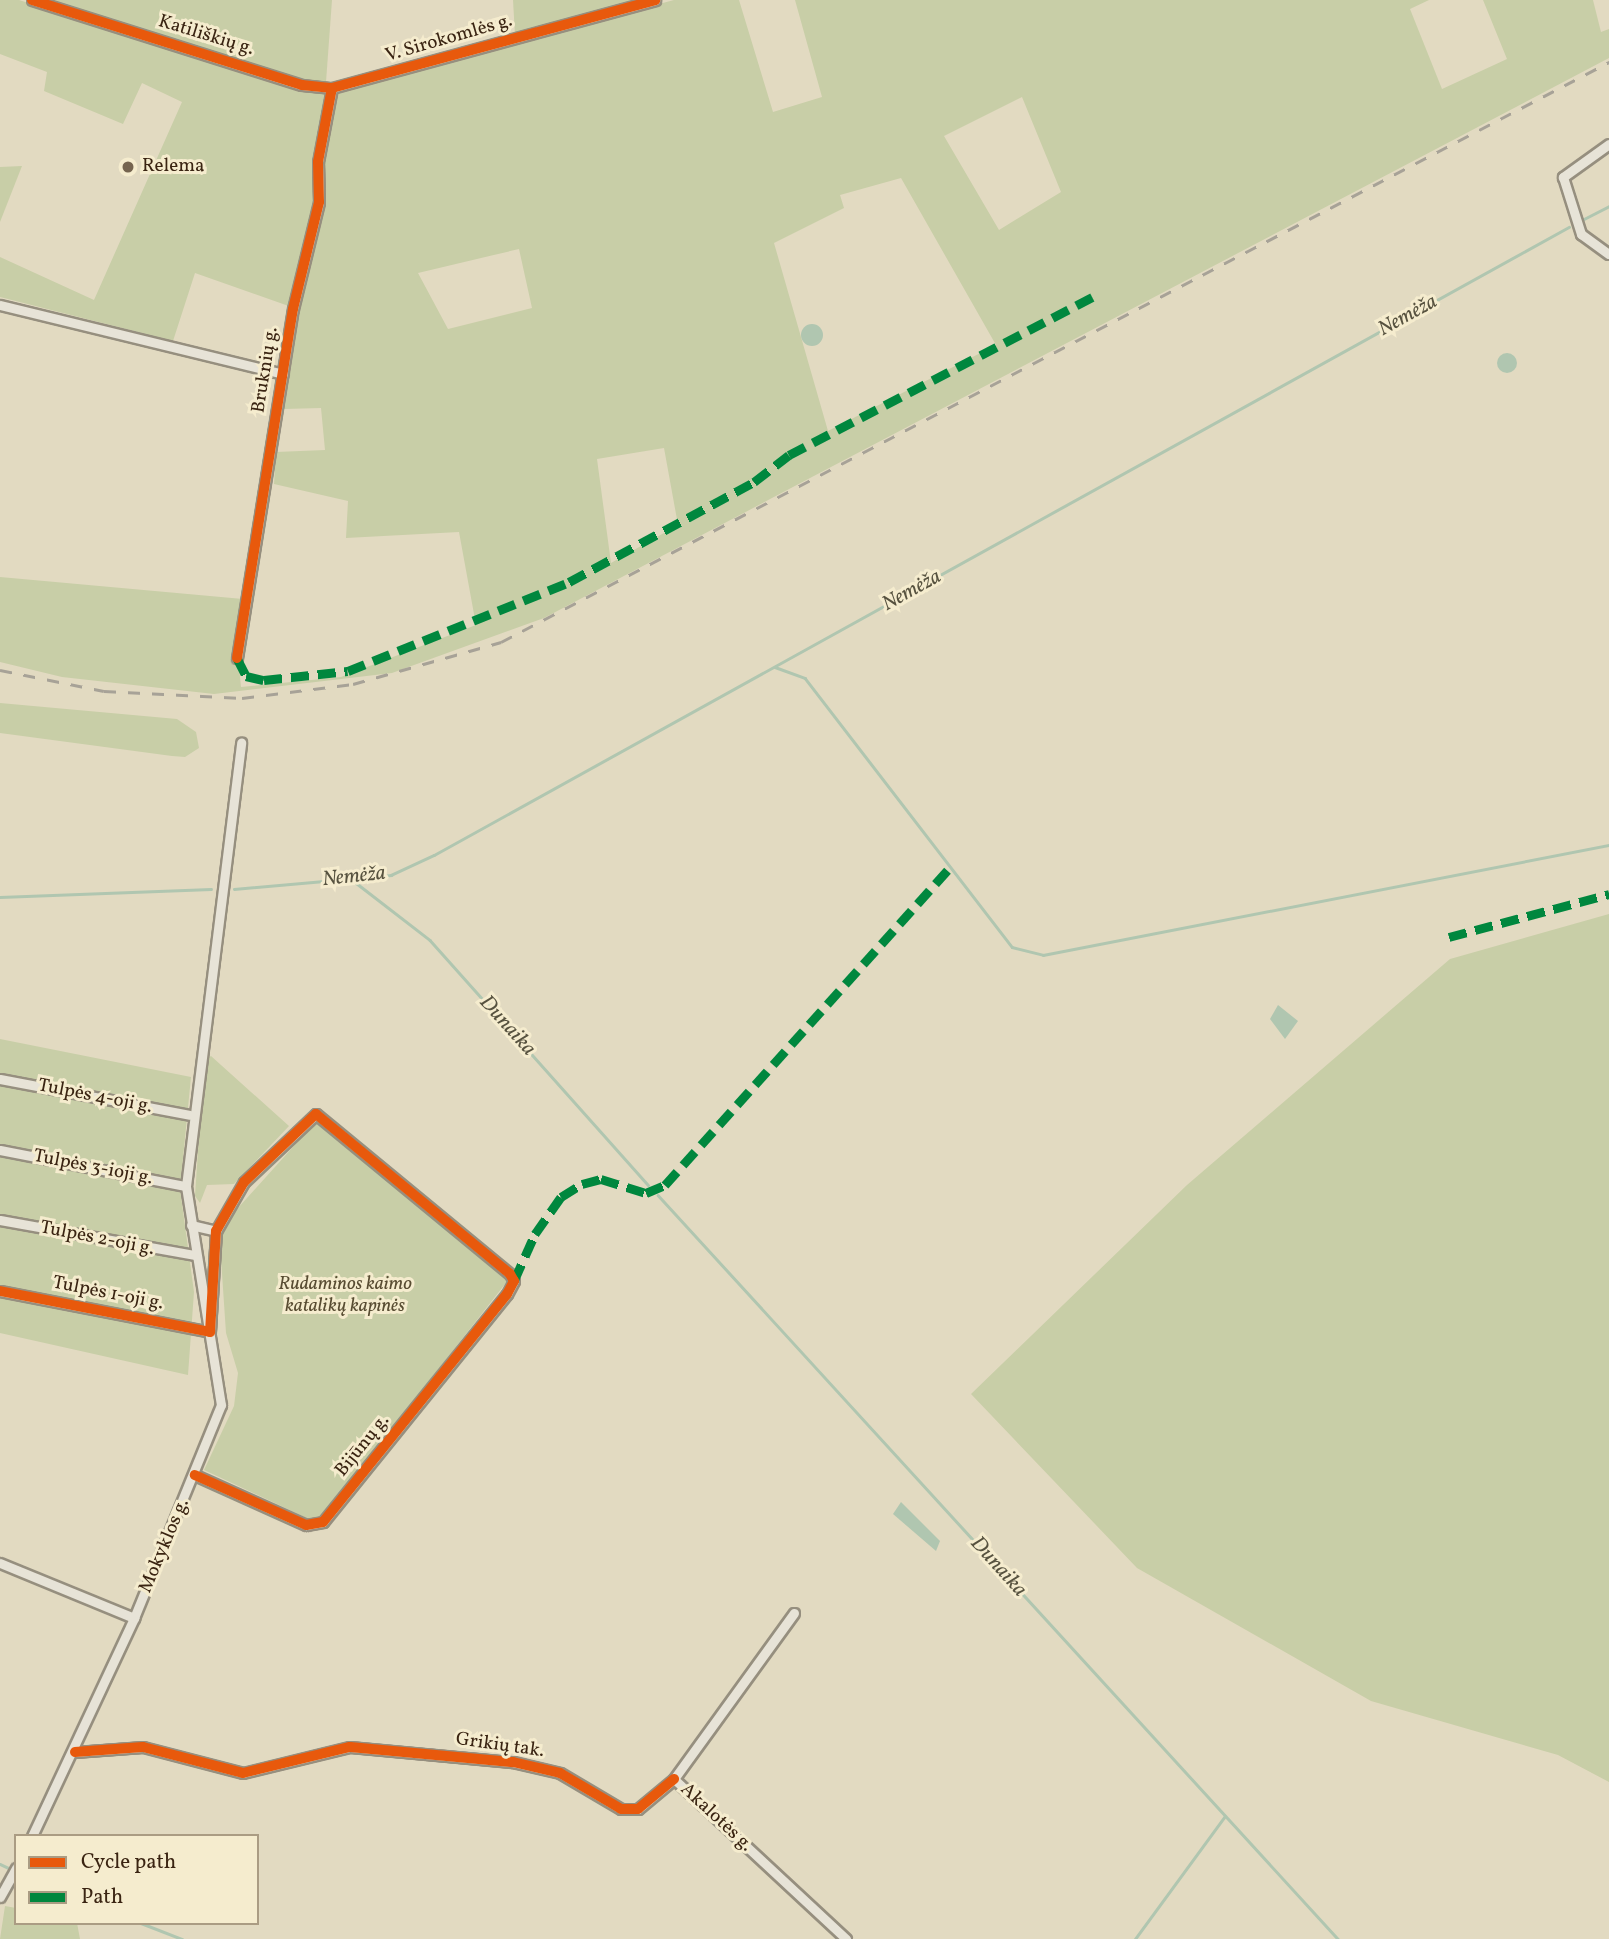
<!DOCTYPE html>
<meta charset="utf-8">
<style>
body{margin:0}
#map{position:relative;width:1609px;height:1939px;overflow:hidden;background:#e2dac1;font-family:Vollkorn,serif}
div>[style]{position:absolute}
.green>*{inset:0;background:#c8cea7}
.water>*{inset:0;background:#b0c6b0}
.round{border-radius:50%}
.stream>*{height:2.5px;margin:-1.25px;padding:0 1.25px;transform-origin:1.25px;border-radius:1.25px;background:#b0c6b0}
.roads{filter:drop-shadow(2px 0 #968f7f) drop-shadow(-2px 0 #968f7f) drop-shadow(0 2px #968f7f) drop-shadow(0 -2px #968f7f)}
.minor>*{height:9px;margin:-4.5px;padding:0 4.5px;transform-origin:4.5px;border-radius:4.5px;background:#e7e3d7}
.rail>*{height:2.5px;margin-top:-1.25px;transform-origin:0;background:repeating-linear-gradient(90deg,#a7a297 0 12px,transparent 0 24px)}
.quiet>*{height:9px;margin-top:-4.5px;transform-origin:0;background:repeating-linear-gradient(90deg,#00873e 0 18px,transparent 0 27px)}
.cycleway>*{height:10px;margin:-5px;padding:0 5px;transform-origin:5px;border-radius:5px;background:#e8590c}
.dots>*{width:19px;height:19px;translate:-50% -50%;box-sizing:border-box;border:4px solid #f5ecce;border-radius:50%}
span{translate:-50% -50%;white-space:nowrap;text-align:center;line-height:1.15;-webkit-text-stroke:6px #f5ecce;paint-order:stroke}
.street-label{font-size:19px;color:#3a2412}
.poi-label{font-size:19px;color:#3a2412}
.left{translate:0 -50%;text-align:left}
.park-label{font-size:19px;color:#584c32;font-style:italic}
.water-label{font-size:21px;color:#57523f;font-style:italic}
.legend{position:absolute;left:14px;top:1834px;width:245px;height:91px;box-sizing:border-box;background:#f5ecce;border:2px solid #aa9c83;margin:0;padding:9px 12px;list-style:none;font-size:21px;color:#3a2412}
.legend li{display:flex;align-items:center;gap:14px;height:35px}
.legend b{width:35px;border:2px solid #aa9c83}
</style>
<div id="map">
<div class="green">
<div style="clip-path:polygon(evenodd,0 0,19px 0,262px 77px,338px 90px,674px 0,739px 0,773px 112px,822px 97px,795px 0,1429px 0,1410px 9px,1442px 89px,1507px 59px,1483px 0,1593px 0,1601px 32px,1609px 29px,1609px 58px,544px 618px,392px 673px,214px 694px,62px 677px,0 662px,0 577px,243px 599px,237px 647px,241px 687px,341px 677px,476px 625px,459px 532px,346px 538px,348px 501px,274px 484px,276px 452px,325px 450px,321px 408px,284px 409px,300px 310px,195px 273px,173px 341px,0 297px,0 257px,94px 300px,182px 102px,142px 83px,123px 124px,44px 91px,47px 72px,0 54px,0 0,1022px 97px,1061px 192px,999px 230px,944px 136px,1022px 97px,0 0,901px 178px,996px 345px,828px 431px,774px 243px,844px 208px,840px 195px,901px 178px,0 0,519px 249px,532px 308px,448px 329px,418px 273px,519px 249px,0 0,664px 448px,678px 525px,611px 563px,597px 459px,664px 448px)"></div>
<div style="clip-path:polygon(44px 0,332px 0,326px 82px,304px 80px)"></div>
<div style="clip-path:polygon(513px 0,641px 0,515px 35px)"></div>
<div style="clip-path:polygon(22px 166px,0 222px,0 167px)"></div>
<div style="clip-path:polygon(0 703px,177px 719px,196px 732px,199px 748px,185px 757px,172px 756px,0 733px)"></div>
<div style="clip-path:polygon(1609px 914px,1609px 1782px,1558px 1755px,1371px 1701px,1137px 1568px,971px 1394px,1187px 1185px,1450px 959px)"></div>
<div style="clip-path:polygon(0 1039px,191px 1077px,180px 1189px,194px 1292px,188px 1375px,0 1333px)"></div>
<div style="clip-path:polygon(211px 1056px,289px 1126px,234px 1184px,207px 1185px,200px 1203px,195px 1196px,204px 1060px)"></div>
<div style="clip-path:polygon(320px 1117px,509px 1279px,324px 1515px,311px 1520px,204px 1470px,234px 1406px,238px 1373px,226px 1333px,219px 1229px)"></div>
<div style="clip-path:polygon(5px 1906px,16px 1908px,16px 1923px,77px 1923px,80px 1939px,0 1939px)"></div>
</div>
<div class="water">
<div class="round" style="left:801px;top:324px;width:22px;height:22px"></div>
<div class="round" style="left:1497px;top:353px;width:20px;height:20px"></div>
<div style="clip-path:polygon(1278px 1005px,1298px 1021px,1285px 1039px,1270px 1019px)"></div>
<div style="clip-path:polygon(901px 1502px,940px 1541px,936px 1551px,893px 1514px)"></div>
</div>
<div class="stream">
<div style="left:1582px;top:220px;width:30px;rotate:-27deg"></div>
<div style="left:775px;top:667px;width:32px;rotate:20deg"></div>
<div style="left:805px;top:678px;width:339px;rotate:52.4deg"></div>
<div style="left:1012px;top:947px;width:32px;rotate:14deg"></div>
<div style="left:1043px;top:955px;width:577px;rotate:-11deg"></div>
<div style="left:355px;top:882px;width:95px;rotate:37.7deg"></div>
<div style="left:430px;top:940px;width:328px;rotate:48.3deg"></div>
<div style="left:234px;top:889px;width:158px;rotate:-5.1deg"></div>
<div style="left:391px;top:875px;width:47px;rotate:-24.9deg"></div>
<div style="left:434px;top:855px;width:1297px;rotate:-28.96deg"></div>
<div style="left:0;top:897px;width:211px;rotate:-2.2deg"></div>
<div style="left:658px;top:1195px;width:1008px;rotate:47.57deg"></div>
<div style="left:0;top:1864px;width:14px;rotate:25deg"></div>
<div style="left:141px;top:1923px;width:44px;rotate:21.3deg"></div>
<div style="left:1135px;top:1939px;width:152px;rotate:-53.8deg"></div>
</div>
<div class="roads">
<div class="minor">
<div style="left:32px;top:0;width:283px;rotate:17.5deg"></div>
<div style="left:302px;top:85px;width:30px;rotate:6deg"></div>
<div style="left:332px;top:88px;width:335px;rotate:-15.2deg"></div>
<div style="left:1609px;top:144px;width:57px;rotate:144.3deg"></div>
<div style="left:1563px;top:177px;width:60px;rotate:72.5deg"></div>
<div style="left:1581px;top:234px;width:34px;rotate:36deg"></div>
<div style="left:0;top:305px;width:291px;rotate:13.7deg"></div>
<div style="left:237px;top:658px;width:353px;rotate:-80.9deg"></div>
<div style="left:293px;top:309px;width:110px;rotate:-76.3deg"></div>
<div style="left:319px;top:202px;width:40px;rotate:-91.4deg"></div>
<div style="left:318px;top:162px;width:75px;rotate:-79.3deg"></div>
<div style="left:0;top:1079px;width:193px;rotate:10.7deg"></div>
<div style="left:0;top:1150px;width:189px;rotate:11deg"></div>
<div style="left:0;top:1220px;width:197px;rotate:10.2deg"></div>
<div style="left:191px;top:1225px;width:26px;rotate:13deg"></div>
<div style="left:0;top:1291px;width:214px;rotate:11deg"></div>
<div style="left:210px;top:1332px;width:101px;rotate:-86.6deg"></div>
<div style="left:216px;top:1231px;width:56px;rotate:-60.3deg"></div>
<div style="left:244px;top:1182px;width:99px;rotate:-43.4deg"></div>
<div style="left:316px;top:1114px;width:251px;rotate:39.5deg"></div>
<div style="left:510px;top:1274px;width:8px;rotate:60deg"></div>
<div style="left:514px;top:1281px;width:15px;rotate:118deg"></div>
<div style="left:507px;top:1294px;width:293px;rotate:128.9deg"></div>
<div style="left:323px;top:1522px;width:17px;rotate:170deg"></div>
<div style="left:306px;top:1525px;width:122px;rotate:-155.8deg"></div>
<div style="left:0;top:1563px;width:145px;rotate:22.3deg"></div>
<div style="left:794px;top:1613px;width:205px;rotate:125.9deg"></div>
<div style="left:674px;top:1779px;width:235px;rotate:42.9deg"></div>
<div style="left:75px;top:1752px;width:68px;rotate:-4.2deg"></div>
<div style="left:143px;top:1747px;width:103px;rotate:14.6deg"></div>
<div style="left:243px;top:1773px;width:110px;rotate:-13.7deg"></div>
<div style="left:350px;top:1747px;width:164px;rotate:5.3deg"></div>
<div style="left:513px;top:1762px;width:48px;rotate:13.2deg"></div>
<div style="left:560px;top:1773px;width:71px;rotate:30.5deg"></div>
<div style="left:621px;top:1809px;width:17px"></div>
<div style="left:638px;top:1809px;width:47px;rotate:-39.8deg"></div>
<div style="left:32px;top:1836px;width:241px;rotate:-64.9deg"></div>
<div style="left:134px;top:1618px;width:230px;rotate:-67.8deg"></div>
<div style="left:221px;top:1405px;width:222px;rotate:-99.1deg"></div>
<div style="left:186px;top:1186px;width:447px;rotate:-82.9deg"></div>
<div style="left:0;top:1897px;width:33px;rotate:-61deg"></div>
</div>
</div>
<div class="rail">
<div style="left:0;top:670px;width:106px;rotate:11.4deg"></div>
<div style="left:104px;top:691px;width:138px;rotate:2.9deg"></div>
<div style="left:242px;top:698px;width:112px;rotate:-7.2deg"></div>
<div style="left:353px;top:684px;width:154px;rotate:-15.8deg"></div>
<div style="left:501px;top:642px;width:1251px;rotate:-27.63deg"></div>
</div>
<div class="quiet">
<div style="left:237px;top:658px;width:20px;rotate:63deg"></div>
<div style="left:246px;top:676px;width:18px;rotate:13deg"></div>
<div style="left:264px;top:680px;width:84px;rotate:-6.1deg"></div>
<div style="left:348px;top:671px;width:238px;rotate:-21.9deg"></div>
<div style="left:569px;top:582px;width:210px;rotate:-28.4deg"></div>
<div style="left:754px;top:482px;width:44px;rotate:-37.6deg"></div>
<div style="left:789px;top:455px;width:348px;rotate:-27.5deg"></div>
<div style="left:1449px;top:937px;width:166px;rotate:-15deg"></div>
<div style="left:514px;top:1281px;width:51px;rotate:-65.9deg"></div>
<div style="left:535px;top:1234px;width:45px;rotate:-54.9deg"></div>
<div style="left:561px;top:1197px;width:25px;rotate:-32deg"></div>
<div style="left:582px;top:1184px;width:20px;rotate:-15deg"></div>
<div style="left:601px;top:1179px;width:47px;rotate:17.3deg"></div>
<div style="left:646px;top:1193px;width:21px;rotate:-23deg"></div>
<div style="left:665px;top:1185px;width:423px;rotate:-48.1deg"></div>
</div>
<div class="cycleway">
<div style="left:32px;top:0;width:283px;rotate:17.5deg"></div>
<div style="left:302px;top:85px;width:30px;rotate:6deg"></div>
<div style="left:332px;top:88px;width:335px;rotate:-15.2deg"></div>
<div style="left:237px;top:658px;width:353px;rotate:-80.9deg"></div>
<div style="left:293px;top:309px;width:110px;rotate:-76.3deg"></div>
<div style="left:319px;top:202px;width:40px;rotate:-91.4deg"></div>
<div style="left:318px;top:162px;width:75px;rotate:-79.3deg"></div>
<div style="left:0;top:1291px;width:214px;rotate:11deg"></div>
<div style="left:210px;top:1332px;width:101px;rotate:-86.6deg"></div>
<div style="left:216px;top:1231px;width:56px;rotate:-60.3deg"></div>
<div style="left:244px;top:1182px;width:99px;rotate:-43.4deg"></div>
<div style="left:316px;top:1114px;width:251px;rotate:39.5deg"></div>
<div style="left:510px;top:1274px;width:8px;rotate:60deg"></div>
<div style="left:514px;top:1281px;width:15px;rotate:118deg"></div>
<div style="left:507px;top:1294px;width:293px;rotate:128.9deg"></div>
<div style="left:323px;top:1522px;width:17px;rotate:170deg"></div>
<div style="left:306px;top:1525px;width:122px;rotate:-155.8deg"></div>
<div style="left:75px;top:1752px;width:68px;rotate:-4.2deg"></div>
<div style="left:143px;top:1747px;width:103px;rotate:14.6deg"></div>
<div style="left:243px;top:1773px;width:110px;rotate:-13.7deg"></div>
<div style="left:350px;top:1747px;width:164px;rotate:5.3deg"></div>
<div style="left:513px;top:1762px;width:48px;rotate:13.2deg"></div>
<div style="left:560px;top:1773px;width:71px;rotate:30.5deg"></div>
<div style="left:621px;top:1809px;width:17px"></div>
<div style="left:638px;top:1809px;width:47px;rotate:-39.8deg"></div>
</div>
<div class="dots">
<div style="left:128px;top:167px;background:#75644f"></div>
</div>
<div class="street-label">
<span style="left:206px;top:36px;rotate:17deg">Katiliškių g.</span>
<span style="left:449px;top:39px;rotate:-16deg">V. Sirokomlės g.</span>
<span style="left:266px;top:370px;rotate:-81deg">Bruknių g.</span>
<span style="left:95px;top:1097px;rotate:11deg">Tulpės 4-oji g.</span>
<span style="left:93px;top:1168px;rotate:11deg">Tulpės 3-ioji g.</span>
<span style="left:97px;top:1239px;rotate:11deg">Tulpės 2-oji g.</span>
<span style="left:108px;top:1294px;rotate:11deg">Tulpės 1-oji g.</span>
<span style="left:363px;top:1446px;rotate:-51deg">Bijūnų g.</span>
<span style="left:165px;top:1546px;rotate:-67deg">Mokyklos g.</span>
<span style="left:500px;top:1746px;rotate:8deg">Grikių tak.</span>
<span style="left:716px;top:1818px;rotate:43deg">Akalotės g.</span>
</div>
<div class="poi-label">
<span class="left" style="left:142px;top:167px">Relema</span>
</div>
<div class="park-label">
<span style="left:345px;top:1296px">Rudaminos kaimo<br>katalikų kapinės</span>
</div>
<div class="water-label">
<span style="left:1408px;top:316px;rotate:-29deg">Nemėža</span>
<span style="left:912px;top:591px;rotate:-29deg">Nemėža</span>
<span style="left:354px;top:877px;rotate:-6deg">Nemėža</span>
<span style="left:507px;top:1026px;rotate:48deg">Dunaika</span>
<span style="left:998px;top:1567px;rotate:48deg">Dunaika</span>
</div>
<ul class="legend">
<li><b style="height:9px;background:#e8590c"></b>Cycle path</li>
<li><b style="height:9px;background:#00873e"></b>Path</li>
</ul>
</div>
